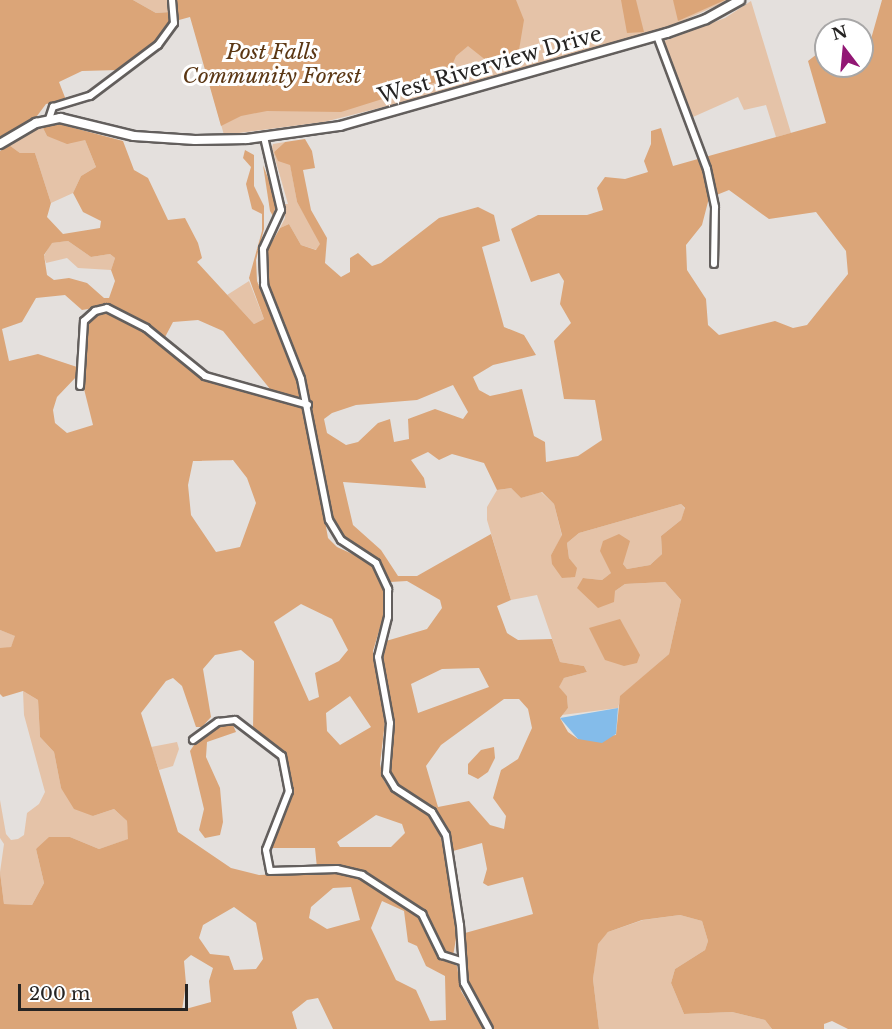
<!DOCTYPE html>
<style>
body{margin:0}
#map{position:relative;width:892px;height:1029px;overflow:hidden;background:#e4e0dd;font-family:"Libre Baskerville",serif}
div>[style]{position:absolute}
.green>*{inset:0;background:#e5c3a8}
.forest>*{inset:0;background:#dba578}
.water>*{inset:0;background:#84bcea}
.roads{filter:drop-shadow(2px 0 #635f5d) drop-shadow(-2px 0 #635f5d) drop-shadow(0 2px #635f5d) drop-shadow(0 -2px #635f5d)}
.minor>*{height:6px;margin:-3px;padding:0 3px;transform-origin:3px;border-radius:3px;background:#fff}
.tertiary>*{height:8px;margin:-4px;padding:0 4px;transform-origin:4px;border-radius:4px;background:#fff}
span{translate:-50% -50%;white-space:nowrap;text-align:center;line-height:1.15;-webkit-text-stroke:6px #fff;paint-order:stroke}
.park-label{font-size:21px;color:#5b3714;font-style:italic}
.street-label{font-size:21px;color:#262423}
.north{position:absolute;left:814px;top:18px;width:60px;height:60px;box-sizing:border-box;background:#fff;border:2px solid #a8a7a7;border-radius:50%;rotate:344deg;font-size:16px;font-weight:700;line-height:24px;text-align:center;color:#262423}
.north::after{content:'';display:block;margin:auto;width:21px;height:27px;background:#921774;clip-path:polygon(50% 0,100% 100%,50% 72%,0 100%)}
.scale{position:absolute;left:18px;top:984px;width:170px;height:27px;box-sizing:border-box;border:3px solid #262423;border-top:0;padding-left:8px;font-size:18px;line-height:21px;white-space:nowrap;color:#262423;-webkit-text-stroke:4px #fff;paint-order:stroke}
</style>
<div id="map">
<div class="green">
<div style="clip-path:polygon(133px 0,170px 0,170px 12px,156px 13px)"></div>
<div style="clip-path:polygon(186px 0,729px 0,660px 31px,459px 88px,324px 122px,224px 135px)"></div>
<div style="clip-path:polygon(751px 1px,791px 133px,776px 137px,766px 105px,744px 110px,738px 97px,693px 117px,664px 41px,725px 18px)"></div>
<div style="clip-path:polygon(42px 126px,47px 136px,85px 140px,96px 167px,81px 176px,73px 193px,51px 203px,35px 153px,20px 153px,9px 145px)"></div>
<div style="clip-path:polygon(285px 142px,274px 152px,290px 164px,297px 202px,321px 243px,317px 250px,301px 245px,289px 224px,280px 228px,285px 218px,284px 204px,288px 204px,272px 148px,273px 144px)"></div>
<div style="clip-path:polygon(68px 241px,91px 257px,110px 254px,115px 258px,111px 270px,78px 268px,67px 258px,46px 263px,44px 256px,51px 243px)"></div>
<div style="clip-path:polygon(249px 281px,264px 319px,254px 324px,227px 295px)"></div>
<div style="clip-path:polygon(511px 488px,521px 498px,541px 492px,554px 504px,562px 536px,551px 555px,576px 568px,569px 558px,567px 543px,579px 533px,681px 504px,685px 509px,681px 520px,661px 536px,662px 554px,650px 565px,627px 569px,623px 564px,602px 580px,583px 578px,615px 591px,625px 584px,665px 582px,681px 600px,669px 654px,621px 696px,618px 708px,562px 715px,568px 708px,567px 696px,558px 687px,564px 678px,587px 672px,584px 666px,560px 662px,537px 595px,511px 600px,487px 520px,487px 507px,497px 490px)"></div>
<div style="clip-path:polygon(0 630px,16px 636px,11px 647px,4px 649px,0 648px)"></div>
<div style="clip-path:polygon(23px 691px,38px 700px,40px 737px,54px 752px,61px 788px,93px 816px,114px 809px,127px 821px,129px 839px,99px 849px,70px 837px,36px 849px,44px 883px,32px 905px,4px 904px,0 872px,4px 844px,0 838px,0 800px,6px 834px,11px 840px,18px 839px,24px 835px,27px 813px,39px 804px,45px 792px,24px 715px)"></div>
<div style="clip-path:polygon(177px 742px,179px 749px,173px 766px,159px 770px,151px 747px)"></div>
<div style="clip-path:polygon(680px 915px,702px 921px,708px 941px,705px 950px,675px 969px,671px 983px,684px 1014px,732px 1012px,765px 1020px,772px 1029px,599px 1029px,593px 979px,597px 944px,608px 932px,643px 920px)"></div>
</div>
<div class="forest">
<div style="clip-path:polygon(0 0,133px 0,156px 13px,170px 12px,172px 22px,147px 51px,119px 70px,82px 71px,59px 82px,66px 100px,46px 104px,37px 116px,0 140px)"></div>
<div style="clip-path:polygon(175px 0,516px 0,524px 20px,518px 56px,511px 60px,492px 65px,468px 46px,456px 56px,446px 79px,341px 112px,267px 111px,241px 116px,221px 126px,190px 17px,179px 20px)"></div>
<div style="clip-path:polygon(621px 0,636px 0,644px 32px,627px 33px)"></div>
<div style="clip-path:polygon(673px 0,725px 0,678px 21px)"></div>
<div style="clip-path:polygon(evenodd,882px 0,892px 0,892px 1029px,848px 1029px,832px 1021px,824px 1024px,824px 1029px,772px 1029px,765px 1020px,732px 1012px,684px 1014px,671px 983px,675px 969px,705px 950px,708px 941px,702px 921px,680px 915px,642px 920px,608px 932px,598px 944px,593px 979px,599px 1029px,494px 1029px,467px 982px,465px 933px,533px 914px,523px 877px,488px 886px,483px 883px,487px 869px,482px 843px,453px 851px,433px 809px,398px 786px,390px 773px,393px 723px,383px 662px,386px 641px,427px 629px,442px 608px,440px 600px,407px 581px,390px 582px,375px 556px,343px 538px,332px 520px,301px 368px,266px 279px,268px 249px,280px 228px,289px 224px,301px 245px,316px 250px,320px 244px,297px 202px,290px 165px,278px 161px,274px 152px,285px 142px,305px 139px,312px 151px,315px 168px,303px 170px,311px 210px,327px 238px,325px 263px,341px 277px,350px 272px,350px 258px,358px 253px,372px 266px,381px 263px,439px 218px,478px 207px,494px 215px,500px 241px,482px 247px,504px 327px,524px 335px,536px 355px,493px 365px,473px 377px,479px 390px,490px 396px,522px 389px,534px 436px,545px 442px,546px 462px,578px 456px,602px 440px,595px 400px,564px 399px,554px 341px,571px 323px,560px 304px,564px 281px,559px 273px,531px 282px,511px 229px,538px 215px,587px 215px,603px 210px,597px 188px,605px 177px,625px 179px,648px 172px,644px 161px,651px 144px,651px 131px,661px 128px,673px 166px,826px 123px,808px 61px,826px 47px,826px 66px,862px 66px,862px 42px,871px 39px,882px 0,729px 190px,769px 219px,816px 212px,846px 251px,848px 274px,807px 325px,793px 328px,775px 321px,719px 335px,708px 325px,706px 299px,687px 270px,686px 245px,702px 225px,709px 198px,729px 190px,882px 0,453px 385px,468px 412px,463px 419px,435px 409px,408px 419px,409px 439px,394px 442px,390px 419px,378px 423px,358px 442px,346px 445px,327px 433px,324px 419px,332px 413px,356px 405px,417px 400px,453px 385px,882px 0,428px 452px,439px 460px,452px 454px,484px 463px,497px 490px,511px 488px,521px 498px,542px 492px,554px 504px,562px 535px,551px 555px,552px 564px,562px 578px,575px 577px,577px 568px,569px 558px,567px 543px,579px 533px,681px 504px,685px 508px,681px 520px,661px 536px,662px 554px,650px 565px,627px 569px,623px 564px,630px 541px,619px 534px,603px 541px,600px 551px,611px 573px,602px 580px,583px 578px,577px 588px,598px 608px,614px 602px,615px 591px,625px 584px,665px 582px,681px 600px,669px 654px,620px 696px,616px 735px,578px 739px,568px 732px,560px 718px,568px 708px,567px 696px,559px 687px,564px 678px,587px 672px,584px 666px,560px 662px,552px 639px,518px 640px,507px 633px,497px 606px,511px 600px,491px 534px,417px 576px,398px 576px,381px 550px,353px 525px,343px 482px,426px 488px,424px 478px,411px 460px,428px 452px,882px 0,479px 668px,489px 687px,418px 713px,411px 684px,442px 669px,479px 668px,882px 0,504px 699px,519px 699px,528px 709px,532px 728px,518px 759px,501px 770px,493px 798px,506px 816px,504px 829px,490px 825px,469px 801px,438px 807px,426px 766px,441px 745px,504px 699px)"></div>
<div style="clip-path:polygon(evenodd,59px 124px,123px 141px,134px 170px,148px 178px,168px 220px,185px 218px,198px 243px,202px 258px,197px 262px,254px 324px,264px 319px,249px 278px,262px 231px,262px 214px,252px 209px,246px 184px,251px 167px,243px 158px,245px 150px,254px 155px,254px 186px,264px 206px,264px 229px,256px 260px,257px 281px,302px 395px,298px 398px,270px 389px,223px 331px,198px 320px,173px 322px,164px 339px,118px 310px,106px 306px,82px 310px,65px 295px,36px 298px,22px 322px,2px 329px,9px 361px,38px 354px,77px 367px,77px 376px,57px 397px,53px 410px,55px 423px,67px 433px,93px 425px,83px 385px,86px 322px,97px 312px,107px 311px,146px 331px,214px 384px,270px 395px,305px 407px,328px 538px,337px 547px,372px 563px,384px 591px,385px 611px,373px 651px,385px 722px,380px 764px,384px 781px,391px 791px,429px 814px,436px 825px,445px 850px,457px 933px,453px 956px,444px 953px,434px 926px,408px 899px,363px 873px,317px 868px,315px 848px,270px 848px,289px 804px,290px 774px,281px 749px,253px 730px,254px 661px,241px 650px,215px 655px,203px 669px,211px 717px,202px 727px,196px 727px,182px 686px,173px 678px,166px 681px,141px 713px,178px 832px,231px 868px,259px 875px,337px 872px,362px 877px,420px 915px,439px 956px,457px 966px,461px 991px,484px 1029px,333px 1029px,318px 998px,307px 1000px,292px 1012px,297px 1029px,0 1029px,0 872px,4px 904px,32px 905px,44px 883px,36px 849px,49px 837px,70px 837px,99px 849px,128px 839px,127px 821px,114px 809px,93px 816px,74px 809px,61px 788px,54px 752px,40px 737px,38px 700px,23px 691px,3px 697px,0 694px,0 648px,11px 647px,15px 636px,0 630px,0 151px,9px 145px,20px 153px,35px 153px,51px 203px,47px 217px,63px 234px,100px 228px,101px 221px,83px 212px,73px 193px,81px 176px,96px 167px,85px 140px,67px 144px,47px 136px,42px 126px,59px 124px,68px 241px,91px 257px,110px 254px,115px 258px,111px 270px,115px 281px,109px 298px,104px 298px,87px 283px,69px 278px,54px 280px,47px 275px,44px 255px,52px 243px,68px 241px,59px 124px,233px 460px,247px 478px,256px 503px,240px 547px,216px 552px,191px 515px,188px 485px,193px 461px,233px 460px,59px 124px,301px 604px,332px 619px,348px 650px,339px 661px,315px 673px,319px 697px,309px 701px,274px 622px,301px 604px,59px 124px,350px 696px,371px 727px,340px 745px,327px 731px,326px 713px,350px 696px,59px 124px,376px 815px,402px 824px,405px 833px,391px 847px,340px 847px,337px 842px,376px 815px,59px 124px,351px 887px,360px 920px,327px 929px,309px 918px,311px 907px,333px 888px,351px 887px,59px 124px,382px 901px,404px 911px,408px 942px,417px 946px,426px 966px,445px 976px,446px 1020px,430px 1021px,416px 990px,396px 980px,371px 928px,382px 901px,59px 124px,234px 907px,256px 923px,263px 959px,256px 969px,234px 970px,229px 956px,210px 954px,199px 938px,203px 925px,234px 907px,59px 124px,191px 955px,213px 968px,209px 981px,211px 1002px,182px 1010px,186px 984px,184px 961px,191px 955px)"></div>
<div style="clip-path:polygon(263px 165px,277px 201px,273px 216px,270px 211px)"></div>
<div style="clip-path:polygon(620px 619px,640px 655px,637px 663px,624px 666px,605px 660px,589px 628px)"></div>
<div style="clip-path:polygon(223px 724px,233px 725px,236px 732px,207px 742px,206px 757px,220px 788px,223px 822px,220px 835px,205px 838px,199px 830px,204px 809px,190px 751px,200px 736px)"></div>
<div style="clip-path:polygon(494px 747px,495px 758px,488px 772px,478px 779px,468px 774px,468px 764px,481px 750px)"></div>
</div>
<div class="water">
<div style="clip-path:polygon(618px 708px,616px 734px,602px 743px,578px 739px,560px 718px)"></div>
</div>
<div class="roads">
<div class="minor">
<div style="left:657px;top:36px;width:142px;rotate:69.4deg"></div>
<div style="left:707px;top:169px;width:39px;rotate:78deg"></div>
<div style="left:715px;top:207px;width:57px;rotate:91deg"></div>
<div style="left:49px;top:119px;width:13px;rotate:-72deg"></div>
<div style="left:53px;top:107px;width:39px;rotate:-17deg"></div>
<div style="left:90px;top:96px;width:85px;rotate:-36.9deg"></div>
<div style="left:158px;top:45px;width:27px;rotate:-54deg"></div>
<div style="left:174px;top:23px;width:23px;rotate:-95deg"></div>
<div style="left:264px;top:137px;width:75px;rotate:76.9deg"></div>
<div style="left:281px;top:210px;width:43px;rotate:114.8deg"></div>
<div style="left:263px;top:249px;width:36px;rotate:88deg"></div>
<div style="left:264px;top:285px;width:101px;rotate:68.5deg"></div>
<div style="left:301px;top:379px;width:144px;rotate:78.8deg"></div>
<div style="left:329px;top:520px;width:23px;rotate:59deg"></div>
<div style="left:341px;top:540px;width:42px;rotate:33.3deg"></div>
<div style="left:376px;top:563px;width:29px;rotate:65deg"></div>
<div style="left:388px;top:589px;width:28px;rotate:90deg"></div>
<div style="left:388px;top:617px;width:41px;rotate:104deg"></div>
<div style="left:378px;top:657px;width:67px;rotate:79.7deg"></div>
<div style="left:390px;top:723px;width:50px;rotate:94.6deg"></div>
<div style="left:386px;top:773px;width:17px;rotate:59deg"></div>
<div style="left:395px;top:788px;width:44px;rotate:33deg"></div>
<div style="left:432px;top:812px;width:27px;rotate:59deg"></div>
<div style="left:446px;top:835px;width:91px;rotate:81.2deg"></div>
<div style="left:460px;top:925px;width:58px;rotate:86.1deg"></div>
<div style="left:464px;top:983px;width:52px;rotate:61.5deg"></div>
<div style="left:80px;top:386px;width:65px;rotate:-86.5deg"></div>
<div style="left:84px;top:321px;width:15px;rotate:-42deg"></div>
<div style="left:95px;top:311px;width:12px;rotate:-14deg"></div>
<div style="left:107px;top:308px;width:44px;rotate:27.1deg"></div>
<div style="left:146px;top:328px;width:76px;rotate:39.1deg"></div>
<div style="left:205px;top:376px;width:107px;rotate:15.7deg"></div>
<div style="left:193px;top:740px;width:31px;rotate:-36deg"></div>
<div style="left:218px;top:722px;width:17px;rotate:-7deg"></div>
<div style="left:235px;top:720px;width:59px;rotate:37.5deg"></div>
<div style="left:282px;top:756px;width:36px;rotate:79deg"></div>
<div style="left:289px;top:791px;width:63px;rotate:111.3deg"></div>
<div style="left:266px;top:850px;width:21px;rotate:79deg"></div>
<div style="left:270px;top:871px;width:67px;rotate:-1.7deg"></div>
<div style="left:337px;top:869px;width:26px;rotate:13deg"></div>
<div style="left:362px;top:875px;width:72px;rotate:33deg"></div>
<div style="left:422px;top:914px;width:46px;rotate:64deg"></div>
<div style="left:442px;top:955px;width:20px;rotate:18deg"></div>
</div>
<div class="tertiary">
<div style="left:0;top:144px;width:42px;rotate:-30.3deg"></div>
<div style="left:36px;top:123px;width:25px;rotate:-12deg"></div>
<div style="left:60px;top:118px;width:76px;rotate:13.7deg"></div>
<div style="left:134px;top:136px;width:61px;rotate:3.8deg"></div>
<div style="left:195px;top:140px;width:52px;rotate:-1.1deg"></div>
<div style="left:247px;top:139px;width:94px;rotate:-8deg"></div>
<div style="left:340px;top:126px;width:340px;rotate:-15.9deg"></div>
<div style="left:667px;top:33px;width:41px;rotate:-19.7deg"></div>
<div style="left:706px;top:19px;width:39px;rotate:-29deg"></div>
</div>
</div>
<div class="park-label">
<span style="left:272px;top:64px">Post Falls<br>Community Forest</span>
</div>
<div class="street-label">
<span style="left:490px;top:65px;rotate:-16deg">West Riverview Drive</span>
</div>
<div class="north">N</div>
<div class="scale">200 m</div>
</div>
